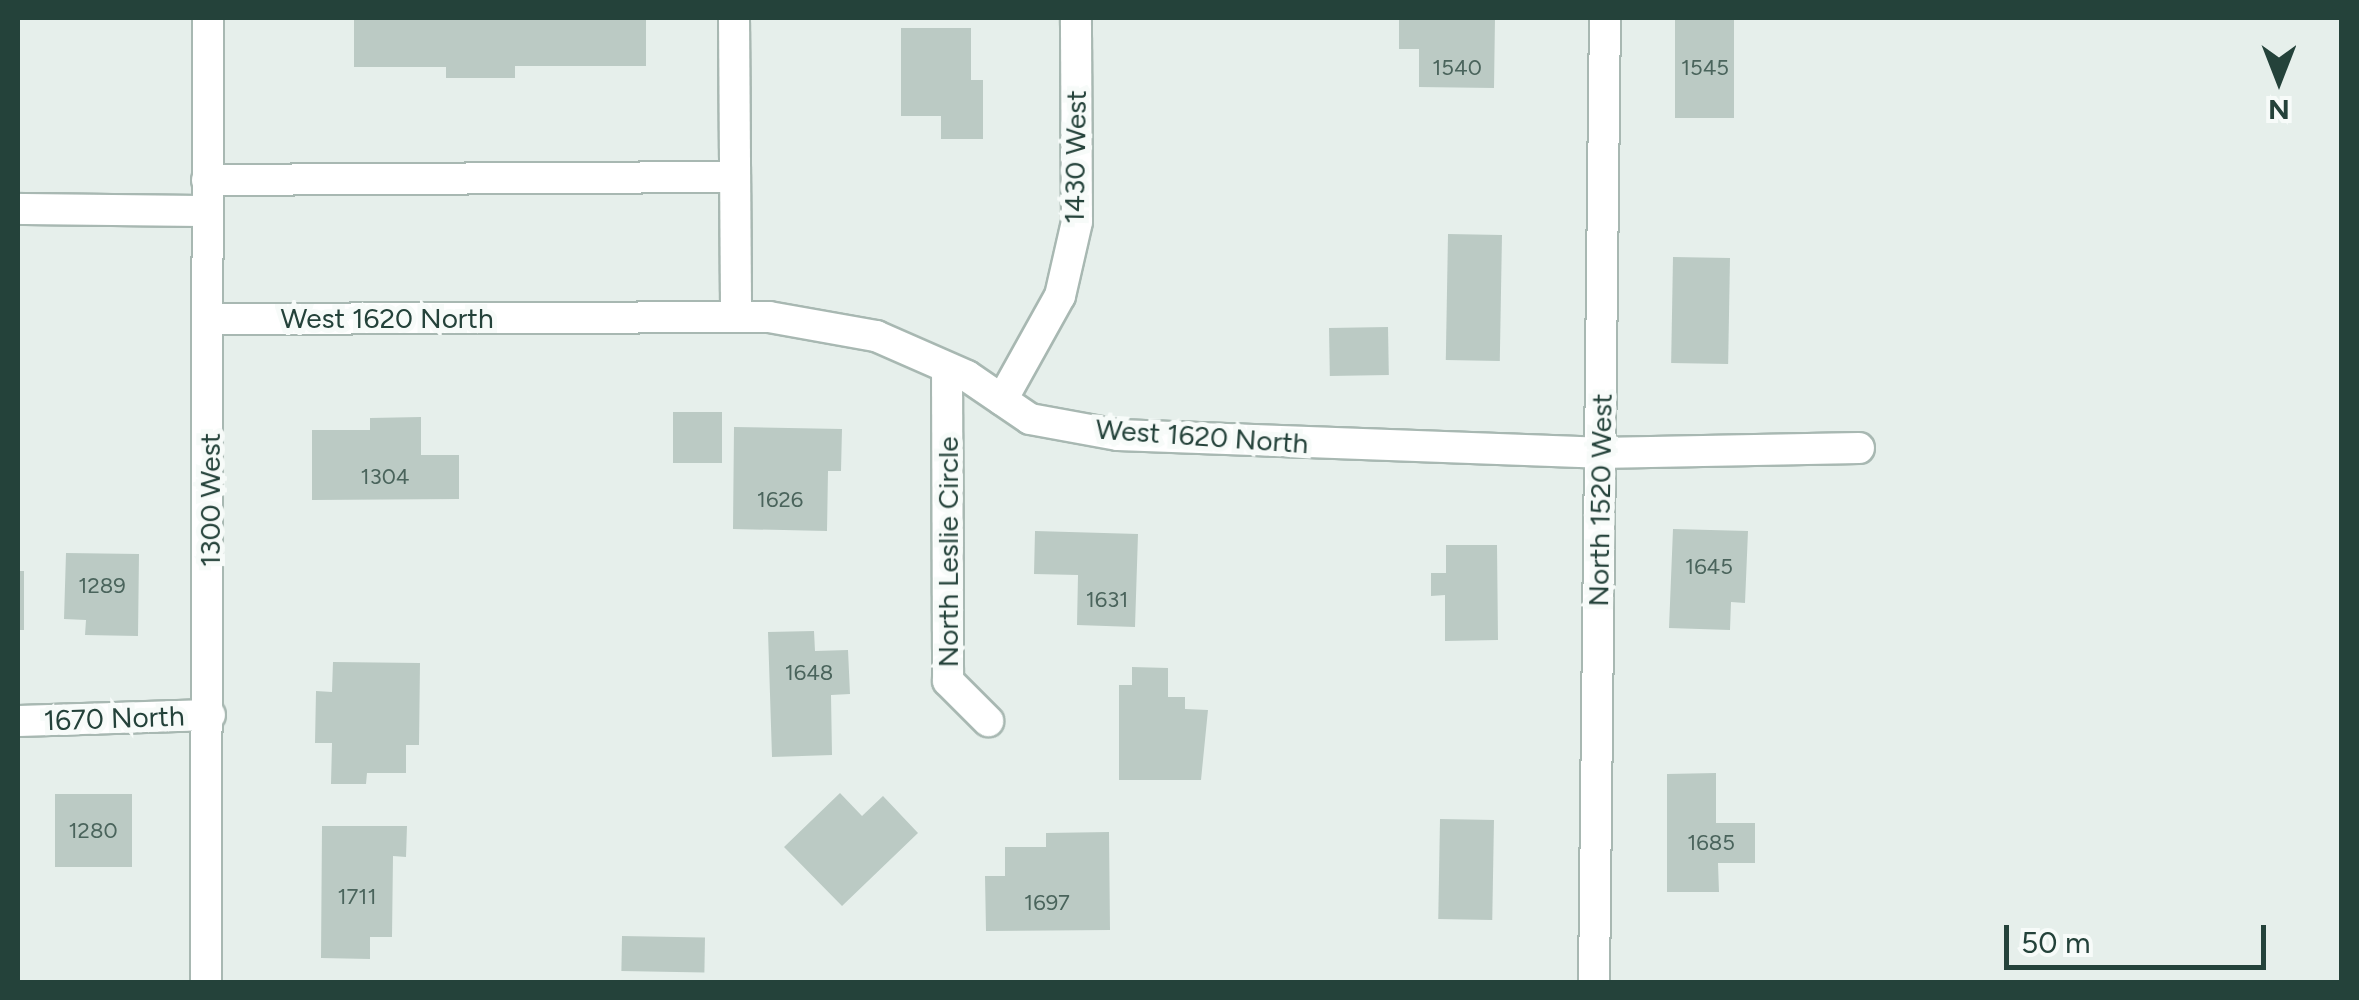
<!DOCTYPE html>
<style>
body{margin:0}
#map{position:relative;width:2359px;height:1000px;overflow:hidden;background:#e6efeb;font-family:Figtree,sans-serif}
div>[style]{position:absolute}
.building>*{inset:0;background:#bbcac4;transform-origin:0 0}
.roads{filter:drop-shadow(2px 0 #a8b8b2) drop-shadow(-2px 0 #a8b8b2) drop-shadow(0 2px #a8b8b2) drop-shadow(0 -2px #a8b8b2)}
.minor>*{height:30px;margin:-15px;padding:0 15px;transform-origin:15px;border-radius:15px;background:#fff}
span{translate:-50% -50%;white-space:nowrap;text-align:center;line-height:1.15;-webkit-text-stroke:10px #f7fbf9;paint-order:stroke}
.number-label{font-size:22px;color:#4a645c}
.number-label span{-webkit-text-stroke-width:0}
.street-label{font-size:28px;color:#24423a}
.frame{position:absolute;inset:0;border:20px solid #24423a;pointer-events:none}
.north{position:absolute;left:2229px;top:30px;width:100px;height:100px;-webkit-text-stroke:8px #f7fbf9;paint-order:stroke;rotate:180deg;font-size:28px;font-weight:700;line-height:40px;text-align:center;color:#24423a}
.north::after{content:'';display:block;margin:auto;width:35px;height:45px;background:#24423a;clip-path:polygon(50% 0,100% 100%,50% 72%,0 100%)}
.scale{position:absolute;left:2004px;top:925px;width:262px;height:45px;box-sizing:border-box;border:5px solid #24423a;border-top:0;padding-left:12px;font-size:30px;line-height:35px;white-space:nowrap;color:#24423a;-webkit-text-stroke:8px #f7fbf9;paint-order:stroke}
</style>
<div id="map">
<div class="building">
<div style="clip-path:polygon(354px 18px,646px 18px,646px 66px,515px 66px,515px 78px,446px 78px,446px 67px,354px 67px)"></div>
<div style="clip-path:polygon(1399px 18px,1495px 18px,1494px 88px,1419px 87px,1419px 49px,1399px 49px)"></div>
<div style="left:1675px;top:18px;width:59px;height:100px"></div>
<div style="clip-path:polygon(901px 28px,971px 28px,971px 80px,983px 80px,983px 139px,941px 139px,941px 116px,901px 116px)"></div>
<div style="left:1448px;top:234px;width:54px;height:126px;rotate:1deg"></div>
<div style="left:1673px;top:257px;width:57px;height:106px;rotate:1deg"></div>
<div style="left:1388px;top:327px;width:48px;height:59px;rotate:89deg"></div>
<div style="left:673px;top:412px;width:49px;height:51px"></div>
<div style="clip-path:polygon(421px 417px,421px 455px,459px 455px,459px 499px,312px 500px,312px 430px,370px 430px,370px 418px)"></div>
<div style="clip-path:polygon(734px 427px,842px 429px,841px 471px,828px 471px,827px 531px,733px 529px)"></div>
<div style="clip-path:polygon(1673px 529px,1748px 531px,1745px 603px,1731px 602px,1730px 630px,1669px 628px)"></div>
<div style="clip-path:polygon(1035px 531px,1138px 534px,1135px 627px,1077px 625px,1078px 575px,1034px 574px)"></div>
<div style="clip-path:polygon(1446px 545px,1497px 545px,1498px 640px,1445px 641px,1445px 595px,1431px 596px,1431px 573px,1446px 573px)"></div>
<div style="clip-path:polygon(66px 553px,139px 554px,138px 636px,85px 635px,86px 620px,64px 619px)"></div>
<div style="left:18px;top:571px;width:6px;height:59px"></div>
<div style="clip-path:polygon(814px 631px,815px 651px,848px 650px,850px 694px,831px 695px,832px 755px,772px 757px,768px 632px)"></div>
<div style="clip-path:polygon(333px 662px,420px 663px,419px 745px,406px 745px,406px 773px,367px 773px,366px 784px,331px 784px,332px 743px,315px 743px,316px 691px,332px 692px)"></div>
<div style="clip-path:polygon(1132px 667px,1168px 668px,1168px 697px,1185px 697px,1185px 709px,1208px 710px,1201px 780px,1119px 780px,1119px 685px,1132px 685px)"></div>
<div style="clip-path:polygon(1716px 773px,1716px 823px,1755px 823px,1755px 863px,1718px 863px,1719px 892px,1667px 892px,1667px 774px)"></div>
<div style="clip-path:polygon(840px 793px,862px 816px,883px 796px,918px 833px,842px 906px,784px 847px)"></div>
<div style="left:55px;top:794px;width:77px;height:73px"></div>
<div style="left:1440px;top:819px;width:54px;height:100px;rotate:1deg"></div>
<div style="clip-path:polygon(322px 826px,407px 826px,406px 857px,393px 856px,392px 937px,370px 937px,370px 959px,321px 958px)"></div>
<div style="clip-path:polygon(1109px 832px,1110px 930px,986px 931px,985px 876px,1005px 876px,1005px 847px,1046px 847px,1046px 833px)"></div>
<div style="left:622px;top:936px;width:83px;height:35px;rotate:1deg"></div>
</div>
<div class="roads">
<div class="minor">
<div style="left:734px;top:18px;width:299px;rotate:89.6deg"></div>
<div style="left:207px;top:180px;width:528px;rotate:-0.33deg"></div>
<div style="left:18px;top:209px;width:189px;rotate:0.6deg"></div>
<div style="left:209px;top:319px;width:560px;rotate:-0.2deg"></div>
<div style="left:769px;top:317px;width:109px;rotate:10.1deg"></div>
<div style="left:876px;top:336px;width:99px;rotate:23.7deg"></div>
<div style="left:967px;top:376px;width:76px;rotate:34.3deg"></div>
<div style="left:1030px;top:419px;width:89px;rotate:10.3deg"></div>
<div style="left:1118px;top:435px;width:482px;rotate:2.1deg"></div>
<div style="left:1600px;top:453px;width:259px;rotate:-1.1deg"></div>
<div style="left:947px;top:368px;width:313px;rotate:89.8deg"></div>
<div style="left:948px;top:681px;width:57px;rotate:45deg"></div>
<div style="left:1002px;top:400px;width:119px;rotate:-60.9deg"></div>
<div style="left:1060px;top:296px;width:76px;rotate:-77.1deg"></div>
<div style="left:1077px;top:222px;width:204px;rotate:-90.3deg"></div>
<div style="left:18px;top:721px;width:192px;rotate:-1.8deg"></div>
<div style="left:206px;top:982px;width:964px;rotate:-89.88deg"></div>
<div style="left:1594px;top:982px;width:964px;rotate:-89.35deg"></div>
</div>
</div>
<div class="number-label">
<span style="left:1457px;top:68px">1540</span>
<span style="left:1705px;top:68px">1545</span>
<span style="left:385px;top:477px">1304</span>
<span style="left:780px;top:500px">1626</span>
<span style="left:1709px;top:567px">1645</span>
<span style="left:102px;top:586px">1289</span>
<span style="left:1107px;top:600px">1631</span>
<span style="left:809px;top:673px">1648</span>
<span style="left:93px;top:831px">1280</span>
<span style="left:1711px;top:843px">1685</span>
<span style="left:357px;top:897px">1711</span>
<span style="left:1047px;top:903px">1697</span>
</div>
<div class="street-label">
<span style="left:1075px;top:157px;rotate:-89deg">1430 West</span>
<span style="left:387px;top:318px">West 1620 North</span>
<span style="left:1202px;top:436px;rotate:4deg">West 1620 North</span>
<span style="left:210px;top:500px;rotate:-90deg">1300 West</span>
<span style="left:1600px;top:500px;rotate:-89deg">North 1520 West</span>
<span style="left:948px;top:552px;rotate:-90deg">North Leslie Circle</span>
<span style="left:114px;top:718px;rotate:-2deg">1670 North</span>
</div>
<div class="frame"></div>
<div class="north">N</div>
<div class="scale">50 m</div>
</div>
